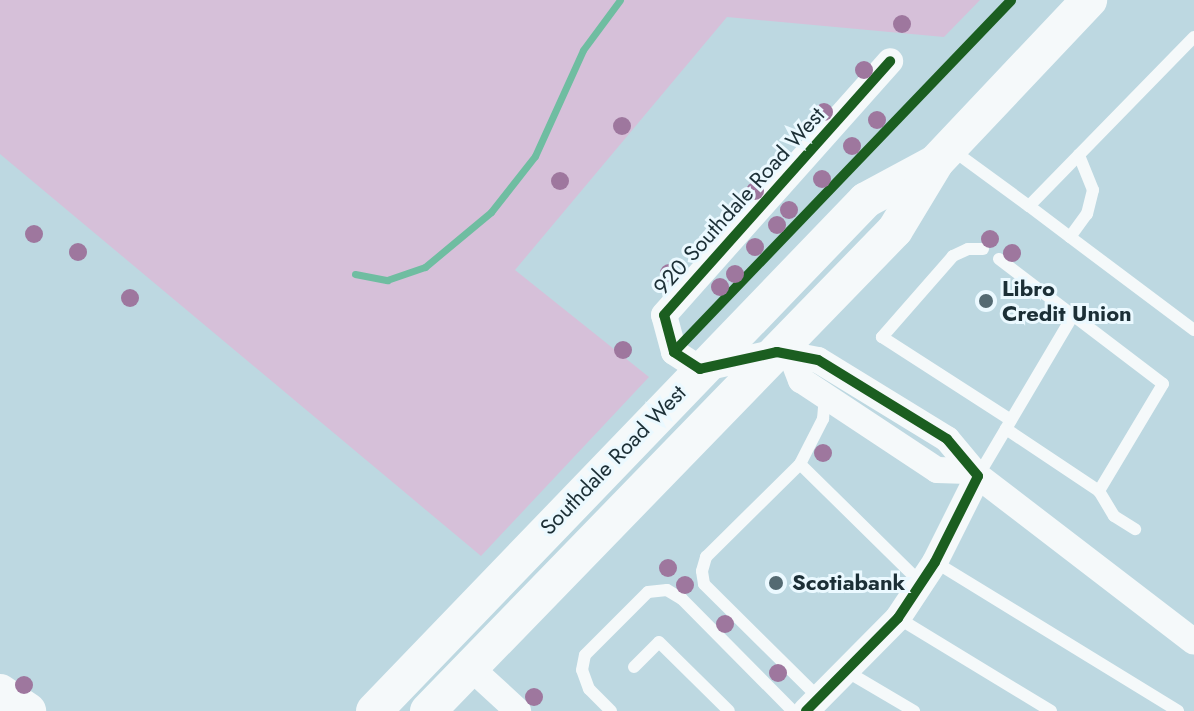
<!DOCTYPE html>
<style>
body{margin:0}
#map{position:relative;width:1194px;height:711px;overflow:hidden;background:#bdd8e1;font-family:Jost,sans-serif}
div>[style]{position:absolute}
.green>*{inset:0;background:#d6c0d9}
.stream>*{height:7px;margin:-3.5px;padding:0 3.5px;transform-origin:3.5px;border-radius:3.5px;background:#6fbda1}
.service>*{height:12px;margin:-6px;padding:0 6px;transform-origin:6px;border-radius:6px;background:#f5f9fa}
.minor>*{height:26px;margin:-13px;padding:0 13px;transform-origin:13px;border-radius:13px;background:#f5f9fa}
.secondary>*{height:36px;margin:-18px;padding:0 18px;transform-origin:18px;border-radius:18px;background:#f5f9fa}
.cycleway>*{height:10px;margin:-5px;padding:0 5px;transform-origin:5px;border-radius:5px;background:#1b5e20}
.trees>*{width:18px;height:18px;margin:-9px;border-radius:50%;background:#9e779e}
.dots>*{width:22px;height:22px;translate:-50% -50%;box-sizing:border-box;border:4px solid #ebf9ff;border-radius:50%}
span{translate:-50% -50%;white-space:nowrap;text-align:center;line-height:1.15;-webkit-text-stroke:6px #ebf9ff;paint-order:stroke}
.street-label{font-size:22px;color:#1c2f36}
.poi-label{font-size:22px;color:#1c2f36;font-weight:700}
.left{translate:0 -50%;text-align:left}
</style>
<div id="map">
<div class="green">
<div style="clip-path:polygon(0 0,980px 0,944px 37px,727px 17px,515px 270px,649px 377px,481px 556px,0 154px)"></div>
</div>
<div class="stream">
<div style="left:355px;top:274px;width:33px;rotate:11deg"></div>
<div style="left:387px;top:280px;width:40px;rotate:-18.9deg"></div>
<div style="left:425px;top:267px;width:86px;rotate:-39.8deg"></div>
<div style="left:491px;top:212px;width:71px;rotate:-51.8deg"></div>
<div style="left:535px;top:156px;width:116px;rotate:-65.6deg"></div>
<div style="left:583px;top:50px;width:62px;rotate:-53.5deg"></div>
</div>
<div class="service">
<div style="left:951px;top:149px;width:97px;rotate:36.2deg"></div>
<div style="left:1029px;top:206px;width:236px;rotate:-45.7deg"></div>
<div style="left:1029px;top:206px;width:51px;rotate:37.1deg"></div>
<div style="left:1070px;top:237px;width:29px;rotate:-54deg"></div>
<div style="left:1087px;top:214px;width:25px;rotate:-76deg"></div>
<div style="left:1093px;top:190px;width:38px;rotate:-112deg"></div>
<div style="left:1070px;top:237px;width:155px;rotate:36.9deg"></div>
<div style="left:983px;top:249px;width:15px;rotate:180deg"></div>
<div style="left:968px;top:249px;width:17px;rotate:155deg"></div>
<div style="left:953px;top:256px;width:108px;rotate:131.2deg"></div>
<div style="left:882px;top:337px;width:153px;rotate:32.8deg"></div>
<div style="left:999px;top:259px;width:206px;rotate:37.3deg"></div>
<div style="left:1163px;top:384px;width:125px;rotate:120.9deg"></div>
<div style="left:1099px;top:491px;width:112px;rotate:-146.3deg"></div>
<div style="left:800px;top:464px;width:170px;rotate:44.5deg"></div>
<div style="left:978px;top:476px;width:185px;rotate:-59.4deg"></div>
<div style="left:1099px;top:491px;width:29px;rotate:59deg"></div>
<div style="left:1114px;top:516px;width:25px;rotate:32deg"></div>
<div style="left:935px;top:562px;width:285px;rotate:31.5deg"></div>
<div style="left:898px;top:618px;width:179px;rotate:31.3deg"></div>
<div style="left:634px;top:667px;width:35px;rotate:-45deg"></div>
<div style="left:659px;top:642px;width:98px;rotate:44.6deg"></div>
<div style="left:846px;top:671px;width:79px;rotate:30.5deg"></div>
<div style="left:819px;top:698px;width:162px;rotate:-135.3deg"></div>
<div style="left:704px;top:584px;width:13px;rotate:-99deg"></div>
<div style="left:702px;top:571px;width:15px;rotate:-74deg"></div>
<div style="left:706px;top:557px;width:132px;rotate:-44.7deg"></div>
<div style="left:800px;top:464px;width:51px;rotate:-62.9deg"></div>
<div style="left:823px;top:419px;width:23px;rotate:-85deg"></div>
<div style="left:611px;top:711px;width:31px;rotate:-135deg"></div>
<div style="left:589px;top:689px;width:20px;rotate:-110deg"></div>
<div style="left:582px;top:670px;width:15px;rotate:-79deg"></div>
<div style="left:585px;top:655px;width:89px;rotate:-45deg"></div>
<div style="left:648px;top:592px;width:19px;rotate:-6deg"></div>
<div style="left:667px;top:590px;width:17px;rotate:31deg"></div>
<div style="left:682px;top:599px;width:158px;rotate:45.3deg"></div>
</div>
<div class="minor">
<div style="left:792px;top:357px;width:25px;rotate:69deg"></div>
<div style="left:801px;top:380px;width:163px;rotate:33.5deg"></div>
<div style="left:937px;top:470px;width:32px;rotate:2deg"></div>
<div style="left:978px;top:476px;width:272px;rotate:37.5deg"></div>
<div style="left:471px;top:668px;width:64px;rotate:42.5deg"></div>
<div style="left:806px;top:711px;width:131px;rotate:-45.3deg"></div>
<div style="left:898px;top:618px;width:67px;rotate:-56.5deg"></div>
<div style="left:935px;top:562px;width:96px;rotate:-63.4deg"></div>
<div style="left:978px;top:476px;width:48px;rotate:-130deg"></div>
<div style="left:947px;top:439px;width:151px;rotate:-148.5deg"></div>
<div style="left:818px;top:360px;width:42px;rotate:-169deg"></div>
<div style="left:777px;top:352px;width:79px;rotate:167.6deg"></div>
<div style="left:700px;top:369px;width:31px;rotate:-147deg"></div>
<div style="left:674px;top:352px;width:38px;rotate:-105deg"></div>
<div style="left:664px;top:315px;width:340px;rotate:-48.3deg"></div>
</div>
<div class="secondary">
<div style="left:0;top:692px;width:34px;rotate:34deg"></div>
<div style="left:374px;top:711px;width:709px;rotate:-46.09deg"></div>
<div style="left:866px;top:200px;width:78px;rotate:-28.2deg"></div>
<div style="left:428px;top:711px;width:670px;rotate:-45.85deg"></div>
<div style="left:895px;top:230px;width:79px;rotate:-58.9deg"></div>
<div style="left:936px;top:162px;width:223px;rotate:-46.6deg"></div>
</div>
<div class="cycleway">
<div style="left:674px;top:352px;width:487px;rotate:-46.2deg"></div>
<div style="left:806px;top:711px;width:131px;rotate:-45.3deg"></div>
<div style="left:898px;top:618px;width:67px;rotate:-56.5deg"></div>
<div style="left:935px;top:562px;width:96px;rotate:-63.4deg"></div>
<div style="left:978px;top:476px;width:48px;rotate:-130deg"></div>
<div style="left:947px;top:439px;width:151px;rotate:-148.5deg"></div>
<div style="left:818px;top:360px;width:42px;rotate:-169deg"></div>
<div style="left:777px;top:352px;width:79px;rotate:167.6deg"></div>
<div style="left:700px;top:369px;width:31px;rotate:-147deg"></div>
<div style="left:674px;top:352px;width:38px;rotate:-105deg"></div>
<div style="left:664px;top:315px;width:340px;rotate:-48.3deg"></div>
</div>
<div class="trees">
<div style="left:902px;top:24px"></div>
<div style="left:864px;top:70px"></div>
<div style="left:824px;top:112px"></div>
<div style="left:877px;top:120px"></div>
<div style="left:622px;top:126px"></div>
<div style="left:852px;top:146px"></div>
<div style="left:822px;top:179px"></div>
<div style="left:560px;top:181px"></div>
<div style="left:755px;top:191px"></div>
<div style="left:789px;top:210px"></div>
<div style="left:777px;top:225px"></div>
<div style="left:34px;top:234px"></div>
<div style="left:990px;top:239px"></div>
<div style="left:755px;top:247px"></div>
<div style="left:78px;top:252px"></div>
<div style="left:1012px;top:253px"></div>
<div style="left:669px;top:273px"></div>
<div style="left:735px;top:274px"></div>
<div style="left:720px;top:287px"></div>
<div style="left:130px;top:298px"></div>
<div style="left:623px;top:350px"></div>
<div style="left:823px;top:453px"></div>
<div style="left:668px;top:568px"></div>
<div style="left:685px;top:585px"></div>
<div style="left:725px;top:624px"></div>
<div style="left:778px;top:673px"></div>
<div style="left:24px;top:685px"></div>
<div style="left:534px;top:697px"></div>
</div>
<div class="dots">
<div style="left:986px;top:301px;background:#546a72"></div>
<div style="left:776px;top:583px;background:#546a72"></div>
</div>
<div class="street-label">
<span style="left:739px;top:201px;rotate:-48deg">920 Southdale Road West</span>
<span style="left:613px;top:460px;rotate:-46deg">Southdale Road West</span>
</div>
<div class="poi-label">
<span class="left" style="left:1002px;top:301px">Libro<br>Credit Union</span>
<span class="left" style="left:792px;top:583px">Scotiabank</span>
</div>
</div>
